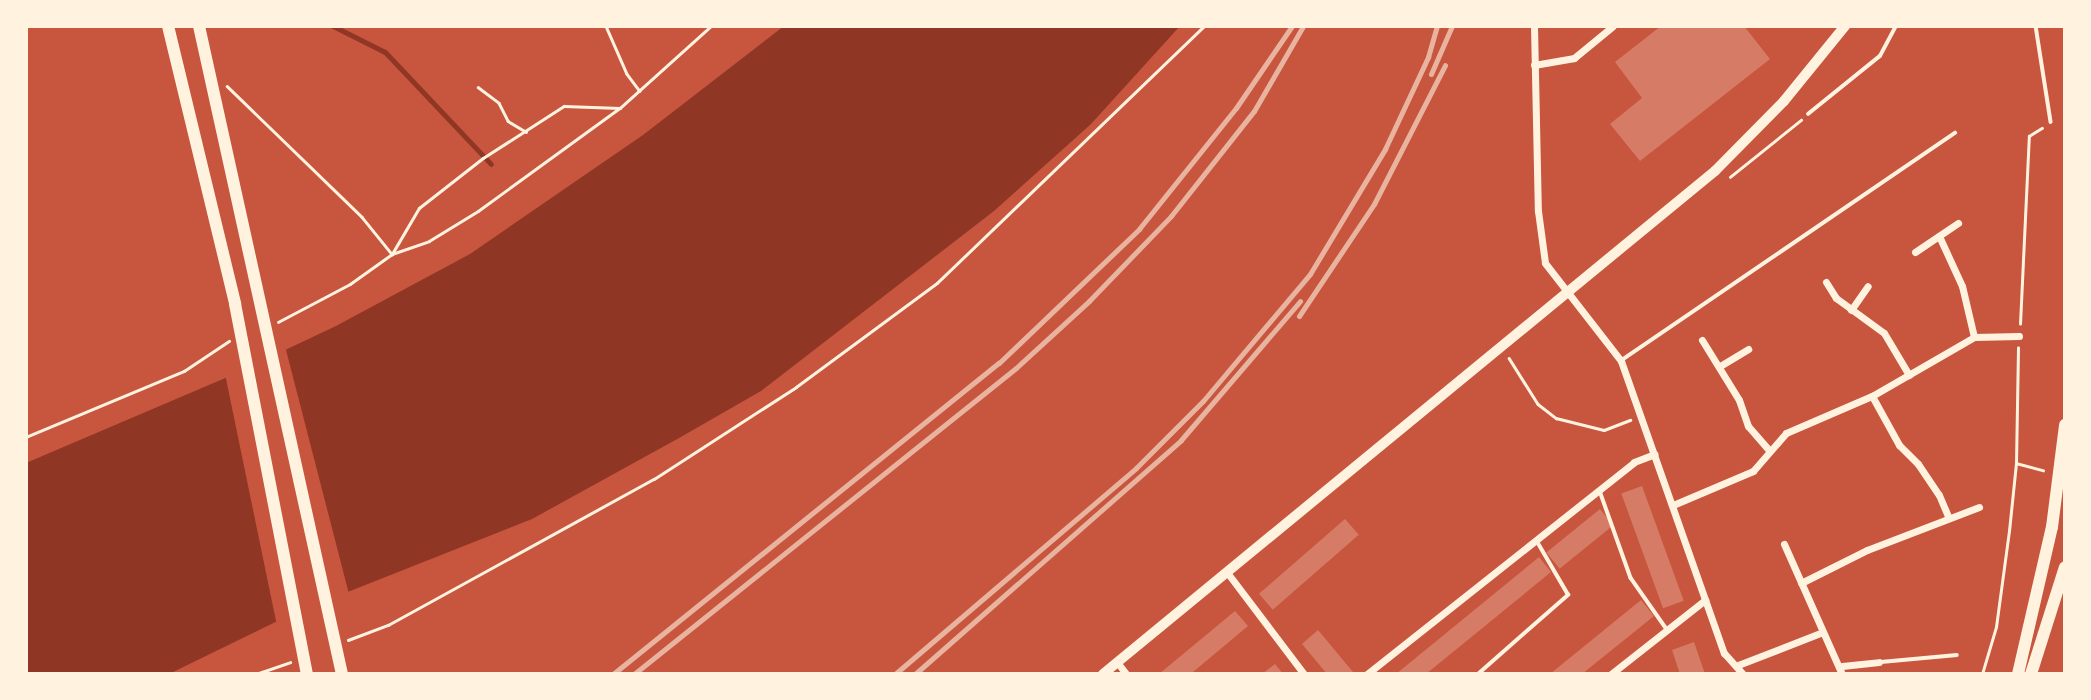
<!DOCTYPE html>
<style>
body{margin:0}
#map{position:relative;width:2091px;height:700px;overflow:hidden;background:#c8553d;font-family:"Source Sans 3",sans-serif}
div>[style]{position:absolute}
.water>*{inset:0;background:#8f3625}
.pier>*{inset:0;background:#c8553d}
.stream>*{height:5px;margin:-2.5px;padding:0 2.5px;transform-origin:2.5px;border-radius:2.5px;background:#8f3625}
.building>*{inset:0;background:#d67c66;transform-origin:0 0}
.path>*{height:2.5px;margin:-1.25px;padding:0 1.25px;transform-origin:1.25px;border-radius:1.25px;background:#fff3e0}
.service>*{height:3.5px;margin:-1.75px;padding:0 1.75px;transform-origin:1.75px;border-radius:1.75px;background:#fff3e0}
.minor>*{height:7px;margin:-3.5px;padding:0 3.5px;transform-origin:3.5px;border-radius:3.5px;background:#fff3e0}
.secondary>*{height:10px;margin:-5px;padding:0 5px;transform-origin:5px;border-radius:5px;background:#fff3e0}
.trunk>*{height:12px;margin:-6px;padding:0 6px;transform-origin:6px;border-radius:6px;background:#fff3e0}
.rail>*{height:5px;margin:-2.5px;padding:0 2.5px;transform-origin:2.5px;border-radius:2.5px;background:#e9b49f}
span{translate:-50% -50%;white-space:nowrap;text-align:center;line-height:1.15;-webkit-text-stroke:6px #fff3e0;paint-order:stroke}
.frame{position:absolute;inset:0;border:28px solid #fff3e0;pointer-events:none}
</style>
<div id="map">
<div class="water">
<div style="clip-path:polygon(784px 26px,1180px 26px,1091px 124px,994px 211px,761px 391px,679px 438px,532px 519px,292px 614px,169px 674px,26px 674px,26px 463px,230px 376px,336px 326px,470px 254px,643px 135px)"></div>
</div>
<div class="pier">
<div style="clip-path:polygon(285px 346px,349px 594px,277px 626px,225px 374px)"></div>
</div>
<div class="stream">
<div style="left:333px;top:26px;width:58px;rotate:26.6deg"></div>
<div style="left:385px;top:52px;width:154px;rotate:46.6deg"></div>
</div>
<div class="building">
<div style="clip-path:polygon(1661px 26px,1744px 26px,1770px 59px,1640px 161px,1610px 124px,1642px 98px,1615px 62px)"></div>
<div style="left:1642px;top:486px;width:122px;height:22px;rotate:70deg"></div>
<div style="left:1600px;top:509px;width:21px;height:69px;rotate:51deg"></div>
<div style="left:1345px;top:519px;width:21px;height:114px;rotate:49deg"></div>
<div style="clip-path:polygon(1539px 557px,1551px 572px,1469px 639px,1426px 674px,1396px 674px)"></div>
<div style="clip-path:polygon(1641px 600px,1654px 616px,1582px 674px,1550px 674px)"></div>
<div style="clip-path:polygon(1235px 611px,1248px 626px,1193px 672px,1159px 674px)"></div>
<div style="clip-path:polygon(1318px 630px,1353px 672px,1351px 674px,1327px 674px,1302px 644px)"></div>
<div style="clip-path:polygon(1694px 642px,1705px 674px,1680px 674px,1672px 650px)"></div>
<div style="clip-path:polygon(1275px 664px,1283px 674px,1262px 674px)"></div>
</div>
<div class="path">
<div style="left:606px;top:26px;width:52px;rotate:66.4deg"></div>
<div style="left:627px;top:74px;width:21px;rotate:53deg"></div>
<div style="left:227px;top:86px;width:188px;rotate:44.1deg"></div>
<div style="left:362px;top:217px;width:48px;rotate:51deg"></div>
<div style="left:392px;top:254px;width:53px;rotate:-59.6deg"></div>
<div style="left:419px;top:208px;width:81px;rotate:-38deg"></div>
<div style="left:483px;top:158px;width:96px;rotate:-32.7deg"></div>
<div style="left:564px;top:106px;width:56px;rotate:2deg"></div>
<div style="left:478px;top:87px;width:26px;rotate:37deg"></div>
<div style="left:499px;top:103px;width:20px;rotate:63deg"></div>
<div style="left:508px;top:121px;width:21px;rotate:31deg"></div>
<div style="left:1730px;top:177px;width:91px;rotate:-38.8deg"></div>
<div style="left:278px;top:322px;width:81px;rotate:-27.8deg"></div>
<div style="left:350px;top:284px;width:52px;rotate:-35.5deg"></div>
<div style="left:392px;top:254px;width:39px;rotate:-19deg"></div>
<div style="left:429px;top:241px;width:57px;rotate:-31.5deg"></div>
<div style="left:478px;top:211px;width:175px;rotate:-36deg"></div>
<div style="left:620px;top:108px;width:122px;rotate:-42deg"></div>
<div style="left:2020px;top:324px;width:188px;rotate:-87.3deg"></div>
<div style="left:2029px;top:136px;width:15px;rotate:-32deg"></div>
<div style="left:1509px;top:358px;width:54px;rotate:57.8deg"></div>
<div style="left:1538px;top:404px;width:23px;rotate:38deg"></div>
<div style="left:1556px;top:418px;width:49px;rotate:14deg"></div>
<div style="left:1604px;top:430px;width:28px;rotate:-21deg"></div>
<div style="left:26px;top:437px;width:171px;rotate:-22.7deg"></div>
<div style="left:184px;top:371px;width:54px;rotate:-33.7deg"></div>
<div style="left:2016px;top:463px;width:28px;rotate:15deg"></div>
<div style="left:348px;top:640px;width:43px;rotate:-20.6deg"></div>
<div style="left:388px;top:625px;width:303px;rotate:-28.8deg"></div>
<div style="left:654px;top:479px;width:169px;rotate:-32.9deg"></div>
<div style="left:796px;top:387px;width:175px;rotate:-36.4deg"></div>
<div style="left:937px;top:283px;width:371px;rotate:-43.9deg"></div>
<div style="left:256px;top:674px;width:36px;rotate:-19deg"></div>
<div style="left:1982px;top:674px;width:49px;rotate:-73.4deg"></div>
<div style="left:1996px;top:627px;width:97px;rotate:-82.3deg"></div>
<div style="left:2009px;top:531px;width:68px;rotate:-84.1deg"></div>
<div style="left:2016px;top:463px;width:115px;rotate:-89deg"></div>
</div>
<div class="service">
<div style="left:2036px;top:26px;width:97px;rotate:81.1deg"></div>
<div style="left:1808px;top:114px;width:92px;rotate:-38.9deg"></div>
<div style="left:1880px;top:56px;width:34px;rotate:-62deg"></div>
<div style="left:1622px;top:360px;width:403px;rotate:-34.3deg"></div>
<div style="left:1600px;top:491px;width:92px;rotate:70.4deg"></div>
<div style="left:1631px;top:578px;width:61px;rotate:55deg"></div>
<div style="left:1881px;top:662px;width:76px;rotate:-5.3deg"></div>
<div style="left:1478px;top:674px;width:120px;rotate:-41.3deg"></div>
<div style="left:1568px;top:595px;width:61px;rotate:-120.3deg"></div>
</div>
<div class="minor">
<div style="left:1534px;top:26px;width:185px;rotate:88.8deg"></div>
<div style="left:1538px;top:211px;width:52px;rotate:82.3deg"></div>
<div style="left:1545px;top:263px;width:124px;rotate:52.2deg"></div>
<div style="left:1621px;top:361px;width:310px;rotate:70.6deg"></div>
<div style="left:1724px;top:653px;width:28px;rotate:48deg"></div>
<div style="left:1534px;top:65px;width:41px;rotate:-9.9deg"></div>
<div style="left:1574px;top:58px;width:50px;rotate:-39.4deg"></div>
<div style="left:1915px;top:252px;width:52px;rotate:-34deg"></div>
<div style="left:1826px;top:282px;width:19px;rotate:58deg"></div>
<div style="left:1836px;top:298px;width:59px;rotate:36.1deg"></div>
<div style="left:1884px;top:333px;width:49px;rotate:59.2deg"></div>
<div style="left:1851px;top:310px;width:29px;rotate:-55deg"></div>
<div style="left:1974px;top:337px;width:45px;rotate:-1.3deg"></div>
<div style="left:1702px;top:340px;width:70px;rotate:58.3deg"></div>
<div style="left:1739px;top:400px;width:28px;rotate:71deg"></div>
<div style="left:1748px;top:426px;width:30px;rotate:49deg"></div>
<div style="left:1720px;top:366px;width:33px;rotate:-31deg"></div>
<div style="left:1872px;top:396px;width:56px;rotate:61.1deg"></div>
<div style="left:1899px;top:445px;width:27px;rotate:45deg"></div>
<div style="left:1918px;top:464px;width:37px;rotate:56deg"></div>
<div style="left:1939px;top:495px;width:23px;rotate:67deg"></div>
<div style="left:1673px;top:505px;width:87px;rotate:-23deg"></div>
<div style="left:1753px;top:471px;width:50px;rotate:-49deg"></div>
<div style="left:1786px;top:433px;width:94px;rotate:-23.3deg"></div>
<div style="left:1872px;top:396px;width:118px;rotate:-30deg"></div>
<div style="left:1974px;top:337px;width:52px;rotate:-103.2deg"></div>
<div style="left:1962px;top:286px;width:55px;rotate:-114.7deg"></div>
<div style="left:1784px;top:544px;width:142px;rotate:66deg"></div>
<div style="left:1226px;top:571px;width:129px;rotate:52.9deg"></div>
<div style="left:1801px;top:583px;width:74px;rotate:-26.6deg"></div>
<div style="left:1867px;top:550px;width:120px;rotate:-21deg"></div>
<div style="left:1117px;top:662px;width:15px;rotate:53deg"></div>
<div style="left:1738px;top:665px;width:91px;rotate:-21.2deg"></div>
<div style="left:1842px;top:666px;width:37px;rotate:-6deg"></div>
<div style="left:1367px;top:674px;width:341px;rotate:-38.4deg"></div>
<div style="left:1634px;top:462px;width:22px;rotate:-21deg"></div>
<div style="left:1611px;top:674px;width:120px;rotate:-38.2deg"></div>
</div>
<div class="secondary">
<div style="left:1103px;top:674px;width:792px;rotate:-39.42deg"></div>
<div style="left:1715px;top:171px;width:98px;rotate:-45.4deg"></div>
<div style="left:1784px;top:101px;width:97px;rotate:-50.9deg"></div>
</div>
<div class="trunk">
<div style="left:168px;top:26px;width:286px;rotate:76.4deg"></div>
<div style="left:235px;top:304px;width:377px;rotate:79deg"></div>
<div style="left:199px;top:26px;width:664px;rotate:77.56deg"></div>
<div style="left:2018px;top:674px;width:151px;rotate:-77deg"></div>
<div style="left:2052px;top:527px;width:103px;rotate:-82.7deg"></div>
<div style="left:2031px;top:674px;width:112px;rotate:-72.4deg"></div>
</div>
<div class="rail">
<div style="left:1431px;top:74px;width:52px;rotate:-66.4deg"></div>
<div style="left:1299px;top:316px;width:135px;rotate:-56.2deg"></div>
<div style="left:1374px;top:204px;width:156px;rotate:-62.9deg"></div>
<div style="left:613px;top:674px;width:496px;rotate:-38.9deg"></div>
<div style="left:999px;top:363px;width:194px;rotate:-43.7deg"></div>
<div style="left:1139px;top:229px;width:155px;rotate:-51.3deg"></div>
<div style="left:1236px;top:108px;width:99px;rotate:-55.7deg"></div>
<div style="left:634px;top:674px;width:489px;rotate:-38.7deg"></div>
<div style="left:1016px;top:368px;width:99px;rotate:-42.5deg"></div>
<div style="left:1089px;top:301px;width:118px;rotate:-46deg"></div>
<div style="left:1171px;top:216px;width:134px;rotate:-51.7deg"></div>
<div style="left:1254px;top:111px;width:98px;rotate:-60deg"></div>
<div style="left:895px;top:674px;width:317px;rotate:-40.5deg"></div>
<div style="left:1136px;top:468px;width:95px;rotate:-45deg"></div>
<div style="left:1203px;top:401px;width:166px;rotate:-49.9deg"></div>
<div style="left:1310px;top:274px;width:146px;rotate:-59deg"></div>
<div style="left:1385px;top:149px;width:102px;rotate:-64.9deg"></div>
<div style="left:1428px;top:57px;width:32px;rotate:-74deg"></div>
<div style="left:915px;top:674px;width:354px;rotate:-41.3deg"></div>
<div style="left:1181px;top:440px;width:183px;rotate:-49.4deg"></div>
</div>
<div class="frame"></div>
</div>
